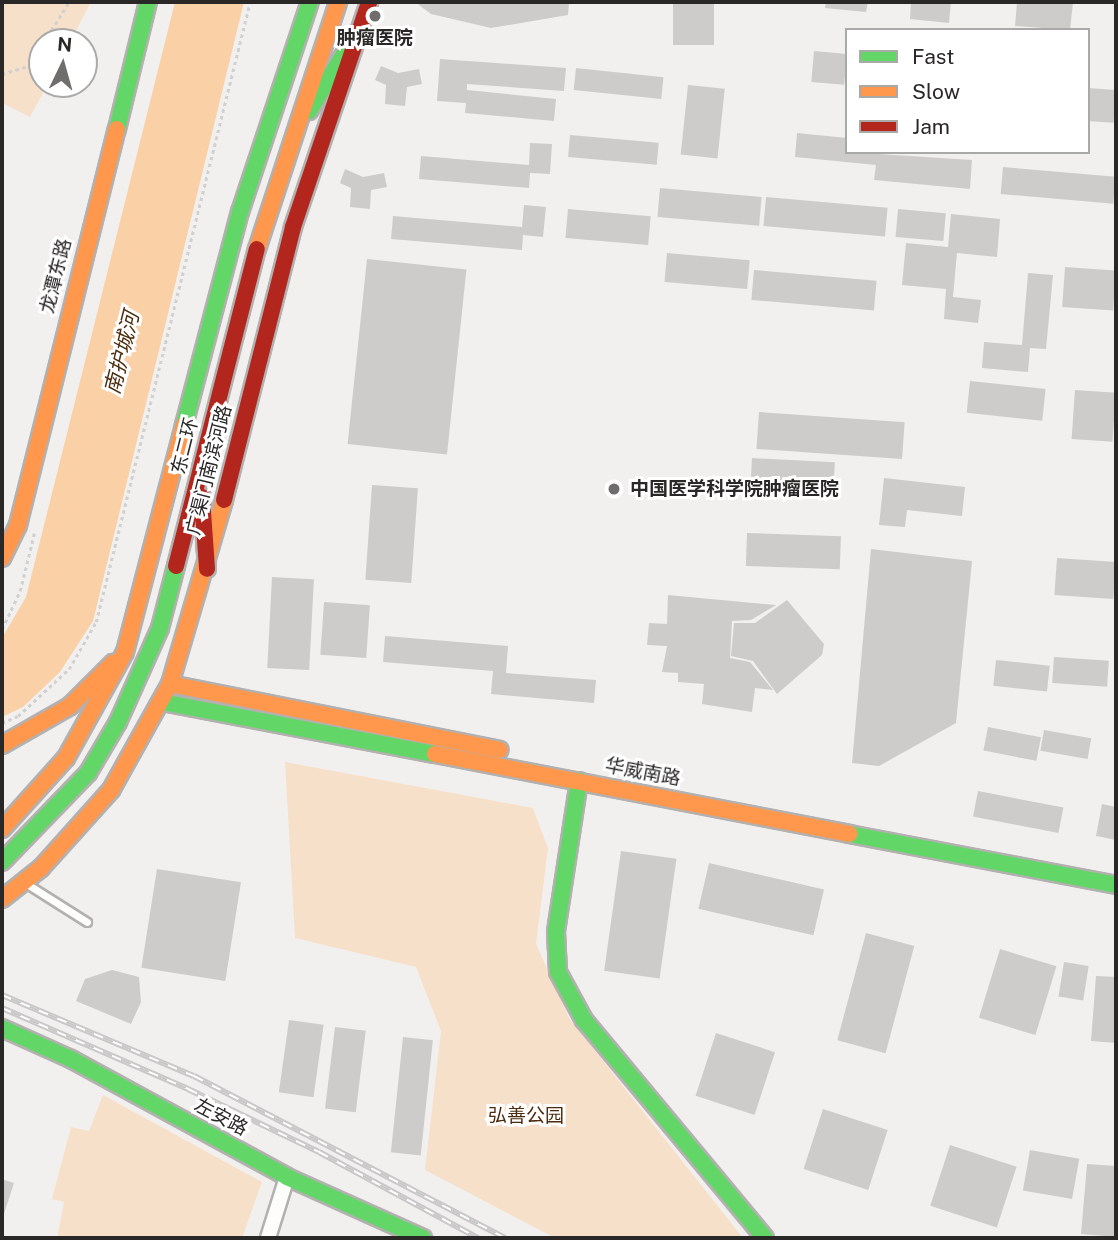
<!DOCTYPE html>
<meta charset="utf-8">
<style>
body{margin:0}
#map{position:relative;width:1118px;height:1240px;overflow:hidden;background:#f2f0ee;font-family:"Public Sans","Noto Sans SC",sans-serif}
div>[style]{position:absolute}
.green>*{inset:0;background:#f7e0ca}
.water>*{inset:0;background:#fad0a7}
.building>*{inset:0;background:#cecccb;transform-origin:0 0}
.path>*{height:2.5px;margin-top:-1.25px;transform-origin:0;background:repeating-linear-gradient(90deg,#d1d1d1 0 3.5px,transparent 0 7px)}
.roads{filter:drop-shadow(2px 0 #b3b1b0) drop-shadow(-2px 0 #b3b1b0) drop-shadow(0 2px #b3b1b0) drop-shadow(0 -2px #b3b1b0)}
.lane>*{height:7px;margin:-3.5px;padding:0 3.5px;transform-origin:3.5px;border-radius:3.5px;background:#fdfdfc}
.street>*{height:14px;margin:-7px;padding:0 7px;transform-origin:7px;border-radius:7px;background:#fdfdfc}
.fast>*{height:16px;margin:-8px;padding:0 8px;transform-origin:8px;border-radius:8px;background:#63d668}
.slow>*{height:16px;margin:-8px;padding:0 8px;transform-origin:8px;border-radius:8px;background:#ff974d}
.jam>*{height:16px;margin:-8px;padding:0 8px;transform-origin:8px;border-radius:8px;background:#b3261e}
.rail>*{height:6px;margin-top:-3px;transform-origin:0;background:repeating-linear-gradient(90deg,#fff 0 10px,#c9c8c8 0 20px);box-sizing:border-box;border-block:2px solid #c9c8c8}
.dots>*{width:19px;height:19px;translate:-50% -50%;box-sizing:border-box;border:4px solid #fff;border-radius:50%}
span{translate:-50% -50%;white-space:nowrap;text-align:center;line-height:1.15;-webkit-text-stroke:6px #fff;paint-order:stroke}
.poi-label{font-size:19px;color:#292826;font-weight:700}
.left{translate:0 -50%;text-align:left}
.street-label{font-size:19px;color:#292826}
.park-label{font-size:19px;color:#4b2d0e}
.water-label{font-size:21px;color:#4c2e0f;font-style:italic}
.frame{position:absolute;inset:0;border:4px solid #292826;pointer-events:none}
.legend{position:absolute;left:845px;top:28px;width:245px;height:126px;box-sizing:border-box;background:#fff;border:2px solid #a9a9a8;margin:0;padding:9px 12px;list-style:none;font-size:21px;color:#292826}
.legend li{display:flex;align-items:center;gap:14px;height:35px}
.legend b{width:35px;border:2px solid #a9a9a8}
.north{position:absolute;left:28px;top:28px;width:70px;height:70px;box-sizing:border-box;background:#fff;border:2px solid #a9a9a8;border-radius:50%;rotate:5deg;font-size:19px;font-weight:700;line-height:28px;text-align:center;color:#292826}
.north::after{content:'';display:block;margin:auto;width:24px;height:32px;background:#6f6e6c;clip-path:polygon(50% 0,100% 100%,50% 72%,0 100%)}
</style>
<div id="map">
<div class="green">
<div style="clip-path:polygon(2px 2px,91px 2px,70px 42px,42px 42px,42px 84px,48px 84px,30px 117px,2px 103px)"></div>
<div style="clip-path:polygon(285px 762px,533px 808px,548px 848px,536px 944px,569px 1018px,743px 1238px,555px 1238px,425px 1170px,441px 1031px,416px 967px,295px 938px)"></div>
<div style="clip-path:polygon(103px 1095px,262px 1182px,242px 1238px,57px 1238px,64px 1202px,52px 1199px,71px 1127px,89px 1131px)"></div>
</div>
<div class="water">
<div style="clip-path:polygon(175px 2px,244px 2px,93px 621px,60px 672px,23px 707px,2px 717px,2px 638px,26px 597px)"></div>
</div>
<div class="building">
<div style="clip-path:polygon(415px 2px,569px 2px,568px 15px,491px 28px,431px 14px)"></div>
<div style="left:673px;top:2px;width:41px;height:43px"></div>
<div style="clip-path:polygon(826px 2px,868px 2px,866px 12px,825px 8px)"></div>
<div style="clip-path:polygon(911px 2px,951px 2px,949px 23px,910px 19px)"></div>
<div style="clip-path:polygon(1017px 2px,1073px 2px,1070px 30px,1015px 26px)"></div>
<div style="left:814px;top:51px;width:33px;height:31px;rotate:5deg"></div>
<div style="clip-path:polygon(440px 59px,566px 68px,564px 91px,467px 84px,467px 90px,556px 99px,554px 121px,465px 113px,466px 103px,437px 101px)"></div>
<div style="clip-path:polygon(381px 66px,398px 73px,419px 69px,422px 84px,407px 87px,405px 106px,385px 104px,386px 85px,375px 80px)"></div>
<div style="left:576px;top:68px;width:88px;height:22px;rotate:6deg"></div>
<div style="left:688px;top:85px;width:37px;height:70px;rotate:6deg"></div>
<div style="left:1088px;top:88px;width:28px;height:33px;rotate:4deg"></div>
<div style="clip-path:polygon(797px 133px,847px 138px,847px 152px,972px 160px,970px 189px,874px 180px,876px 165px,795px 157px)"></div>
<div style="left:570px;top:135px;width:89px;height:22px;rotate:5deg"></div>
<div style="clip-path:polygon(530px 143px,552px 144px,550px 174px,530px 173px,529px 188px,419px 179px,421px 156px,529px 165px)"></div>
<div style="left:1003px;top:167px;width:113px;height:27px;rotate:5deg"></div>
<div style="clip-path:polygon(345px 169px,363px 177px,384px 173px,387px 187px,371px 190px,370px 209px,350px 207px,351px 188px,340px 183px)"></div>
<div style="left:660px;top:188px;width:102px;height:29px;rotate:5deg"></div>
<div style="left:766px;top:197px;width:122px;height:29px;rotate:5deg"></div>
<div style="clip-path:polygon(524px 205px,546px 207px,543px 237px,523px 235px,522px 250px,391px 239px,393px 216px,522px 227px)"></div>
<div style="left:568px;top:209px;width:83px;height:29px;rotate:5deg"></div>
<div style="left:898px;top:209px;width:48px;height:28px;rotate:5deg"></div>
<div style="clip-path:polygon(951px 214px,1000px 219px,997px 257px,957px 253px,953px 297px,981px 300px,978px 323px,944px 319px,946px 289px,902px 285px,906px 243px,948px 247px)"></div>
<div style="left:667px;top:253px;width:83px;height:29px;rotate:5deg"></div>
<div style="left:367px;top:259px;width:100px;height:186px;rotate:6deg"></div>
<div style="left:1065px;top:267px;width:51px;height:40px;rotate:4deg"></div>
<div style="left:754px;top:270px;width:123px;height:30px;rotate:5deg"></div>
<div style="clip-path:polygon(1028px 273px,1053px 275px,1046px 349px,1030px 348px,1028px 372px,982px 368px,984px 342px,1022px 345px)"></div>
<div style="left:970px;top:381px;width:76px;height:32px;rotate:6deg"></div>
<div style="left:1075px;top:390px;width:41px;height:49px;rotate:4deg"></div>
<div style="left:759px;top:412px;width:146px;height:37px;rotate:4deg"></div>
<div style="left:752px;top:458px;width:83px;height:26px;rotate:3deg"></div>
<div style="clip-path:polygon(884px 478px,965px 487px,962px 516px,907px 510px,905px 527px,879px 525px)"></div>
<div style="left:372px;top:485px;width:46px;height:95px;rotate:4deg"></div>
<div style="left:747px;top:533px;width:94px;height:33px;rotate:2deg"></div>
<div style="clip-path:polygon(871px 549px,972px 561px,956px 723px,879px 766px,852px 763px)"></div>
<div style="left:1057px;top:558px;width:59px;height:37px;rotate:4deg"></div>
<div style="left:272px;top:577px;width:42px;height:91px;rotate:3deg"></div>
<div style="clip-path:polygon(668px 595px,776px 605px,751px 620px,732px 621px,730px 658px,750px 662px,773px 690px,755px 688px,752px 712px,702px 704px,704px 684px,678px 682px,678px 673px,662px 672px,667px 646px,647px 645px,649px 623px,667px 624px)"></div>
<div style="clip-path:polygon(787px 600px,824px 644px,822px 655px,777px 694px,753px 661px,731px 656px,734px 623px,755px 623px)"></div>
<div style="left:324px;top:602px;width:46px;height:53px;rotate:4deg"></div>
<div style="clip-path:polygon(385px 636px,508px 646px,506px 673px,596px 680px,594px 703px,491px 694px,493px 671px,383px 662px)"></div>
<div style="left:1054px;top:657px;width:55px;height:26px;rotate:4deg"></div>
<div style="left:996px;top:660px;width:54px;height:26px;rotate:6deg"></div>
<div style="left:988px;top:727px;width:54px;height:24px;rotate:11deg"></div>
<div style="left:1044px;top:730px;width:48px;height:21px;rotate:10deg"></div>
<div style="left:978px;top:791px;width:87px;height:26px;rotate:11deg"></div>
<div style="clip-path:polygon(1102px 804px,1116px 807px,1116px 840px,1096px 836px)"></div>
<div style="left:621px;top:851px;width:56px;height:121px;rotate:8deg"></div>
<div style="left:709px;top:863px;width:118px;height:47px;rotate:13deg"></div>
<div style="left:157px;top:869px;width:85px;height:100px;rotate:9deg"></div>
<div style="left:866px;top:933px;width:50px;height:111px;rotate:15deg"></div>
<div style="left:1000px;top:949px;width:59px;height:72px;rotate:17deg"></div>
<div style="left:1064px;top:962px;width:25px;height:35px;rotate:9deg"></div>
<div style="clip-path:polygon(112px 970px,139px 977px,141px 1002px,131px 1024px,76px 1001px,85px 979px)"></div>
<div style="clip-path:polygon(1096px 976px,1116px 977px,1116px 1043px,1091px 1041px)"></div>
<div style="left:289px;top:1020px;width:35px;height:73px;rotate:8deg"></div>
<div style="left:335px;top:1027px;width:31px;height:82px;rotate:7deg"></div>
<div style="left:716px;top:1033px;width:62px;height:66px;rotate:18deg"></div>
<div style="left:403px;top:1037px;width:30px;height:116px;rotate:6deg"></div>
<div style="left:823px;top:1109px;width:68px;height:63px;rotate:18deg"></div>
<div style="left:950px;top:1145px;width:70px;height:64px;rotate:18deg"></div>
<div style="left:1030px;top:1150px;width:50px;height:41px;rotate:10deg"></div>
<div style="clip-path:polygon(1087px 1164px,1116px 1166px,1116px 1237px,1081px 1234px)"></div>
<div style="clip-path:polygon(2px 1179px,14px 1183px,2px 1220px)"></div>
</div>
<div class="path">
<div style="left:44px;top:42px;width:47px;rotate:-58deg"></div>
<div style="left:2px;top:74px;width:28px;rotate:-17deg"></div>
<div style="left:29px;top:66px;width:25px;rotate:-58deg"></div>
<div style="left:2px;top:629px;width:42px;rotate:-64.7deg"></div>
<div style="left:20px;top:591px;width:63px;rotate:-76.2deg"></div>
<div style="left:2px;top:723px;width:17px;rotate:-24deg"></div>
<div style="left:18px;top:716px;width:69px;rotate:-42.7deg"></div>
<div style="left:69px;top:669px;width:54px;rotate:-60.1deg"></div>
<div style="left:96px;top:622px;width:639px;rotate:-76.05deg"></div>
</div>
<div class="roads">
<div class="lane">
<div style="left:27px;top:884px;width:71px;rotate:32.3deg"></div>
</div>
<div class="street">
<div style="left:268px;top:1238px;width:64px;rotate:-72.7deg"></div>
</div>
<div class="fast">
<div style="left:309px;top:111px;width:89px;rotate:-58.3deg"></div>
<div style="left:117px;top:129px;width:131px;rotate:-76.3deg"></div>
<div style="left:184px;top:425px;width:220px;rotate:-75.3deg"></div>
<div style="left:240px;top:212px;width:221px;rotate:-71.6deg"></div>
<div style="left:162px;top:702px;width:278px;rotate:10.8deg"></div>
<div style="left:579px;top:781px;width:153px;rotate:98.7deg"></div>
<div style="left:556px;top:932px;width:40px;rotate:87.1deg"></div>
<div style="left:558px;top:972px;width:55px;rotate:61.6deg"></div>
<div style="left:584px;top:1020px;width:283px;rotate:50.3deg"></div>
<div style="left:849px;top:834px;width:272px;rotate:10.8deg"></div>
<div style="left:2px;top:862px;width:124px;rotate:-46deg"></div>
<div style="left:88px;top:773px;width:59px;rotate:-59.5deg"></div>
<div style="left:118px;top:722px;width:103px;rotate:-65.9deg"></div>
<div style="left:160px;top:628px;width:64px;rotate:-75.5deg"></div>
<div style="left:2px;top:1028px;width:76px;rotate:24.2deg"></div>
<div style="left:71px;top:1059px;width:246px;rotate:28.6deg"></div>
<div style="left:287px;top:1177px;width:149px;rotate:24.2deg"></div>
</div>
<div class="slow">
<div style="left:257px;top:249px;width:260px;rotate:-71.8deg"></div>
<div style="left:2px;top:558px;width:37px;rotate:-64deg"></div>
<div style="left:18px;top:525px;width:408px;rotate:-76deg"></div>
<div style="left:170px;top:684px;width:336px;rotate:11.3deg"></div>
<div style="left:2px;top:745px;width:78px;rotate:-29.8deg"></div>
<div style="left:70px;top:706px;width:61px;rotate:-45deg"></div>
<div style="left:435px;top:754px;width:422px;rotate:10.9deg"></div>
<div style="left:2px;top:829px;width:96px;rotate:-48deg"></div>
<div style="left:66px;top:758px;width:121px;rotate:-60.9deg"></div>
<div style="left:125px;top:652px;width:235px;rotate:-75.4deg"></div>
<div style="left:2px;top:899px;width:50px;rotate:-38.5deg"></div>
<div style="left:41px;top:868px;width:105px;rotate:-48.1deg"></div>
<div style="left:111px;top:790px;width:121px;rotate:-60.9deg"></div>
<div style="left:170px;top:684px;width:192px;rotate:-73.6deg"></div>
</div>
<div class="jam">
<div style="left:202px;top:497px;width:72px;rotate:86deg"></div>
<div style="left:224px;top:500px;width:282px;rotate:-75.8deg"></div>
<div style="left:293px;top:227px;width:237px;rotate:-71.3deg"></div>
<div style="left:176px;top:566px;width:327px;rotate:-75.7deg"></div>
</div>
</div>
<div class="rail">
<div style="left:2px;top:995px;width:208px;rotate:22.9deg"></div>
<div style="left:194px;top:1076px;width:351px;rotate:27.5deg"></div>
<div style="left:2px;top:1008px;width:203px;rotate:23.5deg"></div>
<div style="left:188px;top:1089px;width:145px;rotate:25.7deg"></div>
<div style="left:319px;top:1152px;width:181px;rotate:28.4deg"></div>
</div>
<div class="dots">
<div style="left:375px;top:16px;background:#6f6e6c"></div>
<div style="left:614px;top:489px;background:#6f6e6c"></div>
</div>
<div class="poi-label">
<span style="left:375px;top:38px">肿瘤医院</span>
<span class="left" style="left:630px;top:489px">中国医学科学院肿瘤医院</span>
</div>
<div class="street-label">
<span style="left:56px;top:276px;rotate:-76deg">龙潭东路</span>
<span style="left:185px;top:446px;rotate:-76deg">东二环</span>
<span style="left:209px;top:470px;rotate:-76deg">广渠门南滨河路</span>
<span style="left:643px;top:772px;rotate:11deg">华威南路</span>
<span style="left:221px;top:1117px;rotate:28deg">左安路</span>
</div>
<div class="park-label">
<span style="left:526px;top:1116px">弘善公园</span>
</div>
<div class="water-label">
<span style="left:122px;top:353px;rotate:-76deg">南护城河</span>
</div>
<div class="frame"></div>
<ul class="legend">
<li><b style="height:9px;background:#63d668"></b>Fast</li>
<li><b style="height:9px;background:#ff974d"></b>Slow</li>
<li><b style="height:9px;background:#b3261e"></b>Jam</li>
</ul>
<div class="north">N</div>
</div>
